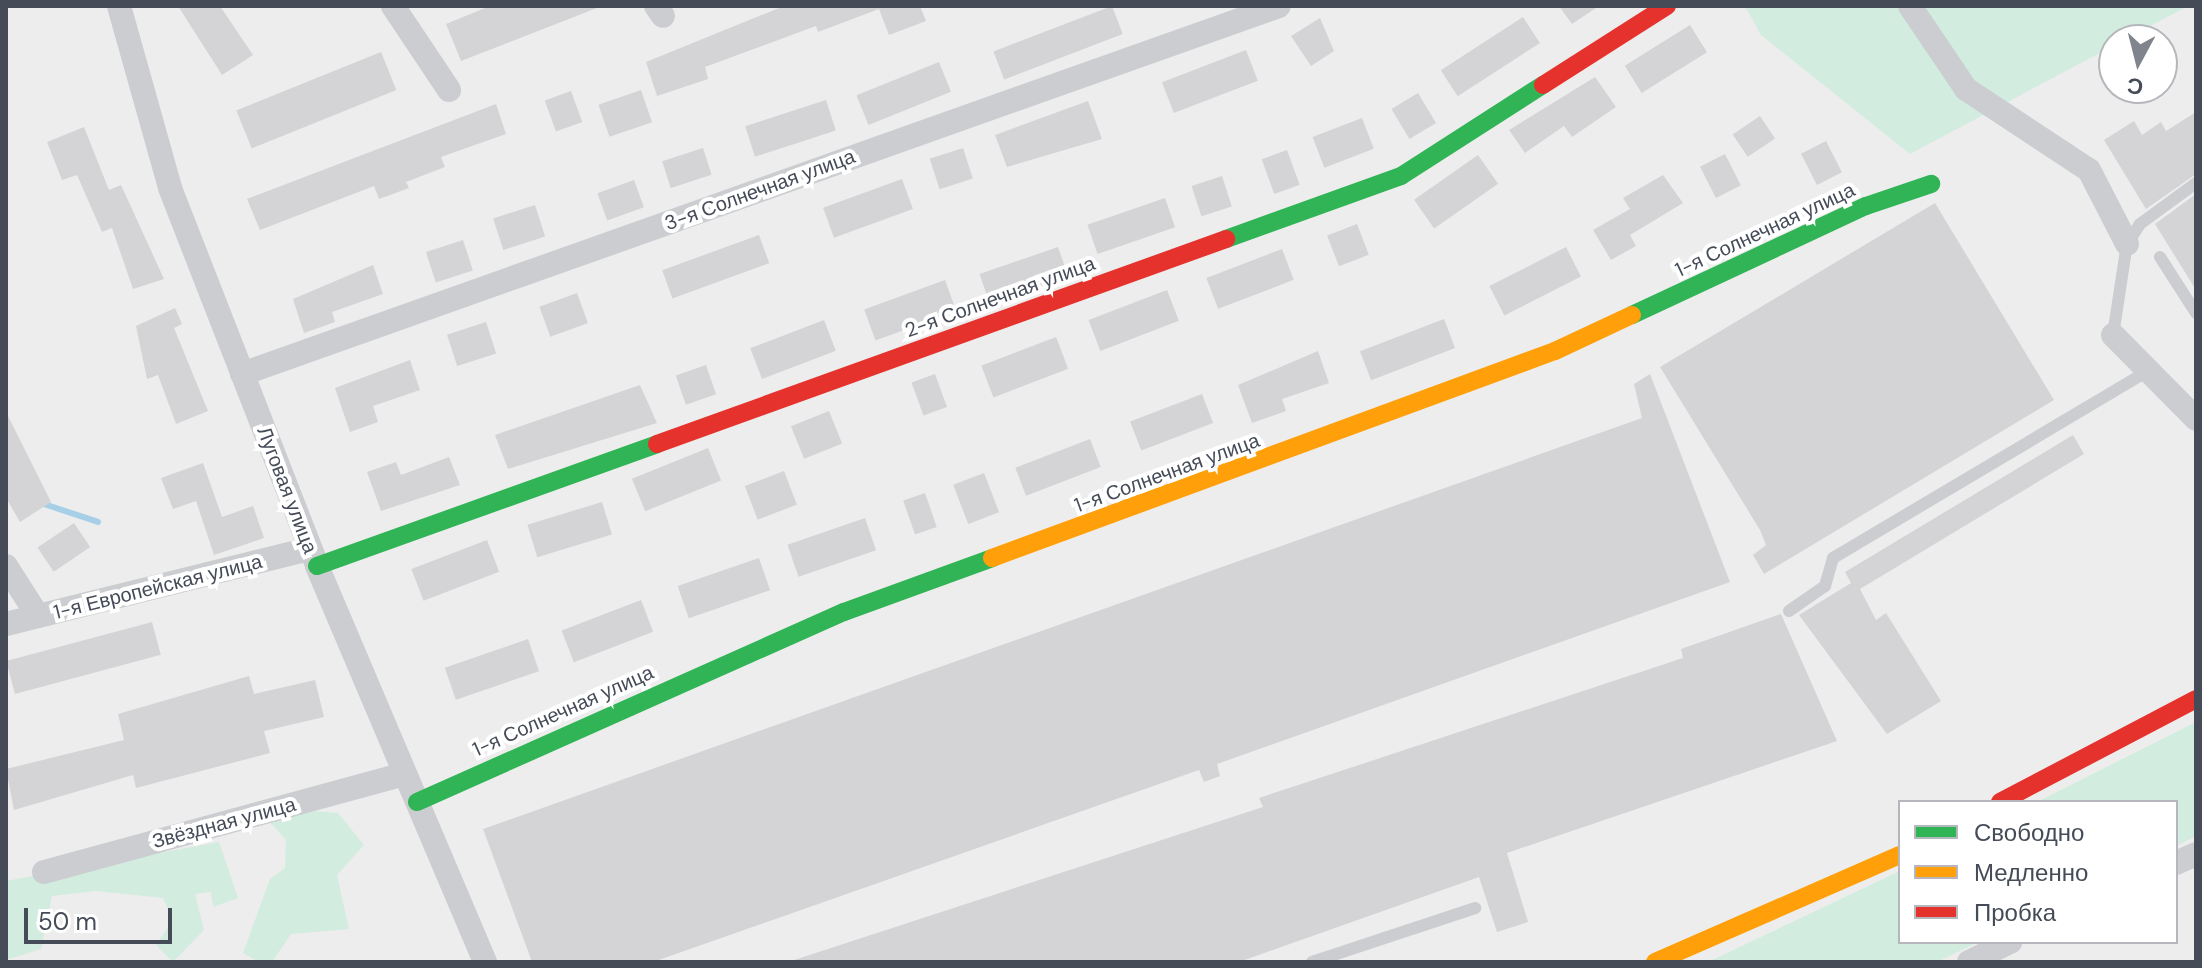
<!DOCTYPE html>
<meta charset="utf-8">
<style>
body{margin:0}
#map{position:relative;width:2202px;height:968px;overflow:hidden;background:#ededed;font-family:"DM Sans",sans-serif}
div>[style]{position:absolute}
.green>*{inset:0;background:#d2ece0}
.stream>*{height:6px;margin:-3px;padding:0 3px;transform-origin:3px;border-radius:3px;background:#a8cfe8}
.building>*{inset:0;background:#d4d4d6;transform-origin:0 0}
.lane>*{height:12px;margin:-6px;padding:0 6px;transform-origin:6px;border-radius:6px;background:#cbcdd0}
.street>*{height:24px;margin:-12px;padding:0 12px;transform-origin:12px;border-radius:12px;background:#cbcdd0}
.fast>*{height:18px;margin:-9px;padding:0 9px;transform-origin:9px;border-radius:9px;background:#30b455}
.slow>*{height:18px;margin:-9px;padding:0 9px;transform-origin:9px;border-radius:9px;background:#ff9f0a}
.jam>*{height:18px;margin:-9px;padding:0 9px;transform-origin:9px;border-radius:9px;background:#e5322d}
span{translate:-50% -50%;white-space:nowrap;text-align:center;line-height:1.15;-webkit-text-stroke:8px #fff;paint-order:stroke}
.street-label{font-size:20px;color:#454c58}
.frame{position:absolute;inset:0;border:8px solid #454c58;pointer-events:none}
.legend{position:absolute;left:1898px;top:800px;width:280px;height:144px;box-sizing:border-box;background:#fff;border:2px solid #b5b7bc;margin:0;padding:10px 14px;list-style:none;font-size:24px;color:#454c58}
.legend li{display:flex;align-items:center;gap:16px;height:40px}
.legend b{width:40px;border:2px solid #b5b7bc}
.north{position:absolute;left:2098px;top:24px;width:80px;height:80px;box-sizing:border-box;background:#fff;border:2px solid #b5b7bc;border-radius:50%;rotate:187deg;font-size:22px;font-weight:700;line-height:32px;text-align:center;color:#454c58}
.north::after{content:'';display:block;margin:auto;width:28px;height:36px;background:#80848c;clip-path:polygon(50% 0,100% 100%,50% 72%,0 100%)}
.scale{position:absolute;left:24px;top:908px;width:148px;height:36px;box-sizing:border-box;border:4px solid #454c58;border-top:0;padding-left:10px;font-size:24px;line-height:28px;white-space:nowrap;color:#454c58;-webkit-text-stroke:6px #fff;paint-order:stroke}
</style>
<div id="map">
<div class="green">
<div style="clip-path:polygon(1745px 6px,2188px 6px,1910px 154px,1761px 35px)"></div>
<div style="clip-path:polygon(2196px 722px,2196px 836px,2176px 846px,2176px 802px,2037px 802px)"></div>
<div style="clip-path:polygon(299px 810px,338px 813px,364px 845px,337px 875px,349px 929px,291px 934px,272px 962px,259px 962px,243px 953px,270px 879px,285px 868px,286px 840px,269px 821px)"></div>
<div style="clip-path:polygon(219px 842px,238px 898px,213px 907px,211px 892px,195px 894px,204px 930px,173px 962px,156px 945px,173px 920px,163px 898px,96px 891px,52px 896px,41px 949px,6px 960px,6px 881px)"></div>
<div style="clip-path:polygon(1900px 871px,1900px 942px,1978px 942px,1937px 962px,1708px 962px)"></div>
</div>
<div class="stream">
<div style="left:41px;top:503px;width:60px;rotate:18.4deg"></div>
</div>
<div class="building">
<div style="clip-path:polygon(178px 6px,220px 6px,253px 55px,222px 75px)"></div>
<div style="clip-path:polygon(490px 6px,602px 6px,461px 61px,446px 24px)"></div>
<div style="clip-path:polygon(784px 6px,920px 6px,926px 21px,889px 35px,879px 9px,818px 32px,816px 26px,705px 67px,708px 79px,657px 96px,646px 62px)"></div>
<div style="left:1112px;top:6px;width:30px;height:127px;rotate:69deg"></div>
<div style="clip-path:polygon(1559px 6px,1599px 6px,1572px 24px)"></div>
<div style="left:1523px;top:17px;width:31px;height:98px;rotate:57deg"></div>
<div style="clip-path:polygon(1320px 18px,1334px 51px,1311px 66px,1291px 36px)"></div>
<div style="left:1690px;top:25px;width:32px;height:77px;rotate:58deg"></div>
<div style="left:1246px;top:50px;width:33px;height:90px;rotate:69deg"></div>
<div style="left:381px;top:52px;width:41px;height:156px;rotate:68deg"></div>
<div style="left:939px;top:62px;width:32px;height:89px;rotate:68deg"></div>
<div style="clip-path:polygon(1595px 77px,1616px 107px,1572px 137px,1564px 126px,1525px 153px,1509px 130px)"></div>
<div style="left:641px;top:90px;width:34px;height:45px;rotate:71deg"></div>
<div style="left:571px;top:91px;width:33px;height:28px;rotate:70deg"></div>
<div style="left:1418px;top:93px;width:35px;height:31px;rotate:59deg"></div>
<div style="left:826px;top:100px;width:32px;height:85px;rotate:72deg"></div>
<div style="clip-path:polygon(1088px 101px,1102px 139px,1007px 167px,995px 135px)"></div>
<div style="clip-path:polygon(496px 104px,506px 134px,441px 157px,445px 167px,406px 182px,409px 188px,379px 199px,374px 186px,260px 230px,247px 199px)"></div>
<div style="clip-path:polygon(2196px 112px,2196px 174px,2146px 209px,2104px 140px,2134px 121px,2142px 135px,2161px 122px,2166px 131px)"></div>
<div style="left:1760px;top:116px;width:27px;height:33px;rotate:56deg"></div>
<div style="left:1362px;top:118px;width:33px;height:53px;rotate:69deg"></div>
<div style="clip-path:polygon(84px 127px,109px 190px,121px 185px,164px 279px,133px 289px,112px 228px,102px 232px,77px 175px,62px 180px,47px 142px)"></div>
<div style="left:1826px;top:141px;width:35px;height:28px;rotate:63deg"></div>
<div style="left:703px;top:148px;width:28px;height:43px;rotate:72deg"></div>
<div style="left:963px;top:148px;width:32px;height:35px;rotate:72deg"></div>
<div style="left:1287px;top:150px;width:37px;height:27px;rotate:70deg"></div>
<div style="left:1725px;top:154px;width:35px;height:28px;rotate:63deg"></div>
<div style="left:1478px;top:155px;width:35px;height:78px;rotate:55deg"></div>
<div style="clip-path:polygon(1663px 175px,1683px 203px,1630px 235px,1636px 246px,1611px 260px,1593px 230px,1630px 209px,1623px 198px)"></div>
<div style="left:1222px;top:176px;width:32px;height:32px;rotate:72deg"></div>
<div style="left:902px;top:179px;width:32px;height:84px;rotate:70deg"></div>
<div style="left:634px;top:180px;width:29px;height:39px;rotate:70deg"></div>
<div style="clip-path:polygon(2196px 194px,2196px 290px,2155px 224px)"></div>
<div style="left:1165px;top:198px;width:31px;height:82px;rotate:71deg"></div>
<div style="clip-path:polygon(1935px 203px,2054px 400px,1764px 574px,1753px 555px,1766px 545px,1760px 530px,1660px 367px)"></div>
<div style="left:535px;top:205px;width:33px;height:44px;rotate:72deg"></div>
<div style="left:1357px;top:224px;width:33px;height:32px;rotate:69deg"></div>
<div style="left:759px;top:235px;width:30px;height:103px;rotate:70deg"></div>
<div style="left:463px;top:240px;width:32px;height:39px;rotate:72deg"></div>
<div style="left:1058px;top:247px;width:31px;height:83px;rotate:71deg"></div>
<div style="left:1566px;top:247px;width:33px;height:86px;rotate:63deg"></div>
<div style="left:1282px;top:249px;width:33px;height:81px;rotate:69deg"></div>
<div style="clip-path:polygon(373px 265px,383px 294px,332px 312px,335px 322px,304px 333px,293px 299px)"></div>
<div style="left:945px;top:280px;width:33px;height:86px;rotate:70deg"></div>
<div style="left:1167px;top:290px;width:33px;height:84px;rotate:69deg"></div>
<div style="left:577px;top:293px;width:32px;height:40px;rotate:70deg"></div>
<div style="clip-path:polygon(175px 308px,182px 324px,174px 328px,208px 411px,176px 424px,158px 375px,147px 379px,136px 326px)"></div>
<div style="left:1444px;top:319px;width:31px;height:90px;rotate:69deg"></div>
<div style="left:824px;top:320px;width:33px;height:79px;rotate:69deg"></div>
<div style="left:486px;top:322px;width:33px;height:41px;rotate:72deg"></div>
<div style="left:1056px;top:337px;width:34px;height:80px;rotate:69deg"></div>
<div style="clip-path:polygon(1318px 351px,1329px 383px,1282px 399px,1286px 411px,1252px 423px,1238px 385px)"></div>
<div style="clip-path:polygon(410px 360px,420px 390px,373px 406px,378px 422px,350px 432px,335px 388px)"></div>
<div style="left:706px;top:365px;width:31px;height:32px;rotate:71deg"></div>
<div style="left:935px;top:374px;width:35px;height:25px;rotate:70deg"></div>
<div style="clip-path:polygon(1650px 374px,1730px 582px,1217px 764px,1220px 776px,1204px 782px,1199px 770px,653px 962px,532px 962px,483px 829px,1642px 418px,1634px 384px)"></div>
<div style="clip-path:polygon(640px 385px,657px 423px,508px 469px,495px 435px)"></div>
<div style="left:1202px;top:394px;width:31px;height:77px;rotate:69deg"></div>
<div style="left:829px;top:411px;width:35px;height:41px;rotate:68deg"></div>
<div style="clip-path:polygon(6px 412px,51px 502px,20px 522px,6px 498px)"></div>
<div style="clip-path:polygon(2073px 435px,2084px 454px,1860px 589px,1876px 620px,1886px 613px,1941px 701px,1887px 734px,1799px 615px,1851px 583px,1845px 572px)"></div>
<div style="left:1090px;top:439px;width:30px;height:80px;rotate:69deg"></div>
<div style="left:708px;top:448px;width:35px;height:82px;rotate:68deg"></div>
<div style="clip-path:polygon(449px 457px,460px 485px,381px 511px,367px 472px,396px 462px,401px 475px)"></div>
<div style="clip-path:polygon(203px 463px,222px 517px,253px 506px,264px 538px,214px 555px,196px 501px,173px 509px,161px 478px)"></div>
<div style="left:784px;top:471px;width:36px;height:42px;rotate:69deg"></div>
<div style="left:984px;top:473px;width:42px;height:33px;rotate:69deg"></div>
<div style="left:925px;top:493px;width:36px;height:23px;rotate:71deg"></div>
<div style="left:602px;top:502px;width:34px;height:78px;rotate:73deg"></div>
<div style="left:865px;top:518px;width:34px;height:82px;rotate:71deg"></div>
<div style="left:74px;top:523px;width:29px;height:44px;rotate:56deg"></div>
<div style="left:487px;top:540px;width:34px;height:81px;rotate:69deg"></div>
<div style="left:759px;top:558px;width:34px;height:86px;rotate:71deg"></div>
<div style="left:641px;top:600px;width:34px;height:85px;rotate:69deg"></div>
<div style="clip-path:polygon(1781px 614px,1837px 741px,1507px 853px,1528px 922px,1497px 932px,1479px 877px,1239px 962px,788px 962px,1263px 807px,1259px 798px,1683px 658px,1681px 649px)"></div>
<div style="left:152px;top:622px;width:34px;height:151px;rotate:75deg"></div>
<div style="left:528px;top:639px;width:34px;height:88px;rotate:71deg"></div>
<div style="clip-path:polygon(249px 676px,254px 694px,315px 680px,324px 717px,264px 731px,270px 753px,136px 788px,133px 775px,14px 810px,6px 769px,124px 740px,118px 714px)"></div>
</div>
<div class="lane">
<div style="left:2160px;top:257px;width:67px;rotate:57.3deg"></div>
<div style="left:2113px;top:335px;width:92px;rotate:-81.3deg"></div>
<div style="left:2127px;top:244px;width:24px;rotate:-57deg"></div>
<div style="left:2140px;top:224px;width:69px;rotate:-36.2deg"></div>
<div style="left:1789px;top:611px;width:44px;rotate:-34.8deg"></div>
<div style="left:1825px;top:586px;width:29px;rotate:-74deg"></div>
<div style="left:1833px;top:558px;width:362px;rotate:-30.7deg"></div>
<div style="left:1312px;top:962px;width:172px;rotate:-18.3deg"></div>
</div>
<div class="street">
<div style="left:119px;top:6px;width:189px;rotate:74.3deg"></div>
<div style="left:170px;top:188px;width:406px;rotate:68.7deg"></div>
<div style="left:317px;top:566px;width:430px;rotate:67deg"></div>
<div style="left:393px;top:6px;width:101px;rotate:56.3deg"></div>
<div style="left:656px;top:6px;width:12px;rotate:55deg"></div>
<div style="left:1910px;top:6px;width:100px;rotate:56deg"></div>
<div style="left:1966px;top:89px;width:147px;rotate:33.4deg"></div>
<div style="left:2089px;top:170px;width:83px;rotate:62.8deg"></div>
<div style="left:2113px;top:335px;width:118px;rotate:45.3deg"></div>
<div style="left:242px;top:374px;width:1100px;rotate:-19.54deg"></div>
<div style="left:6px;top:566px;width:59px;rotate:57.4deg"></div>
<div style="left:6px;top:624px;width:313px;rotate:-13.9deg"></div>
<div style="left:2176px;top:863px;width:22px;rotate:-24deg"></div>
<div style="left:44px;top:872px;width:374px;rotate:-15.2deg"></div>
<div style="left:1969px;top:962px;width:46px;rotate:-26deg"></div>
</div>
<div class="fast">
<div style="left:1226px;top:239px;width:186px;rotate:-19.8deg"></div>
<div style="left:1401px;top:176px;width:169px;rotate:-32.7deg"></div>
<div style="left:1632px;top:315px;width:258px;rotate:-25deg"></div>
<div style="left:1866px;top:206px;width:69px;rotate:-18.7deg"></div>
<div style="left:317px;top:566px;width:361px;rotate:-19.7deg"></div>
<div style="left:417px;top:802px;width:467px;rotate:-24deg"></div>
<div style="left:844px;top:612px;width:158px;rotate:-20deg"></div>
</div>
<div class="slow">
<div style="left:992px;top:558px;width:600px;rotate:-20.19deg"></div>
<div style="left:1555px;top:351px;width:85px;rotate:-25.1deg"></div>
<div style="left:1655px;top:962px;width:267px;rotate:-23.6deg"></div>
</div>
<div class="jam">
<div style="left:1543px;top:85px;width:147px;rotate:-32.5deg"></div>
<div style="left:657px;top:444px;width:605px;rotate:-19.81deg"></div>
<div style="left:2000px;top:802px;width:221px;rotate:-27.7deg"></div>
</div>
<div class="street-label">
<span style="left:760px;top:190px;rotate:-20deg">3-я Солнечная улица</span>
<span style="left:1765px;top:230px;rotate:-25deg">1-я Солнечная улица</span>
<span style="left:1000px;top:297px;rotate:-20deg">2-я Солнечная улица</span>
<span style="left:1167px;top:473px;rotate:-20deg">1-я Солнечная улица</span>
<span style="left:287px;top:490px;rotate:69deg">Луговая улица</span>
<span style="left:158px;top:587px;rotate:-14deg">1-я Европейская улица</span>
<span style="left:563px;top:711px;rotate:-24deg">1-я Солнечная улица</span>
<span style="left:224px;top:823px;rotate:-15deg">Звёздная улица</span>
</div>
<div class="frame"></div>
<ul class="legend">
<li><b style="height:10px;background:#30b455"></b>Свободно</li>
<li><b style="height:10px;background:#ff9f0a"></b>Медленно</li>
<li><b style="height:10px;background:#e5322d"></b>Пробка</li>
</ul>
<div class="north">С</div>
<div class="scale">50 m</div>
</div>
